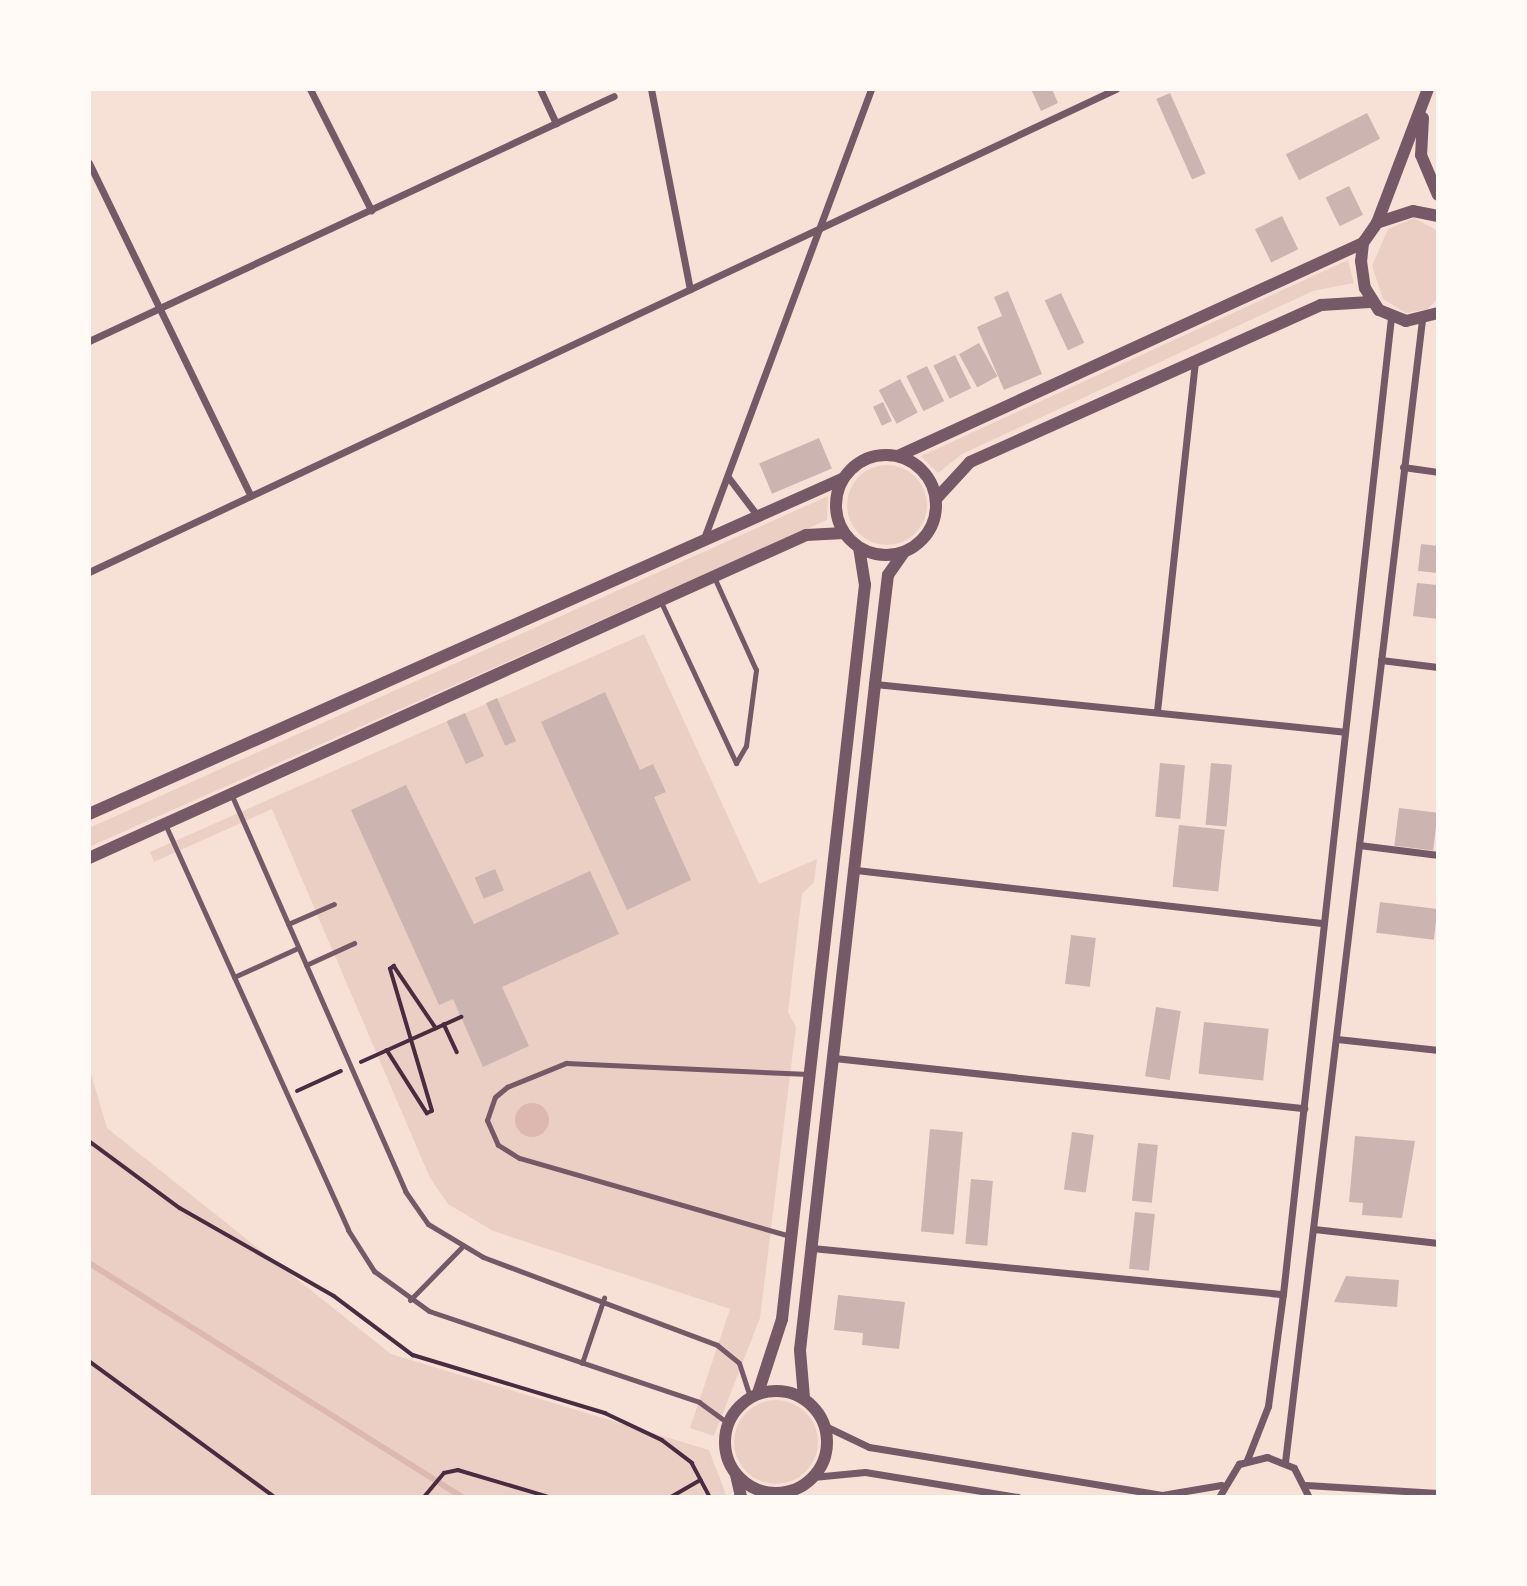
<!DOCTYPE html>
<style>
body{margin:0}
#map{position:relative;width:1527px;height:1586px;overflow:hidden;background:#f7e1d7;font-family:Barlow,sans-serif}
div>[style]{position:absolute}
.green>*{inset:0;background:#ebcfc5}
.round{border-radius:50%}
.water>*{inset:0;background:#dcb8b0}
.stream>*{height:6px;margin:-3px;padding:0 3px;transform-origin:3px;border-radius:3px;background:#dcb8b0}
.building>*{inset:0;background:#ccb4b1;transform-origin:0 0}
.path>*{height:3.5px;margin:-1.75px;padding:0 1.75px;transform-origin:1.75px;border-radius:1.75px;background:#4a2c40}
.service>*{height:5px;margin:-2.5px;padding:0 2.5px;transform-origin:2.5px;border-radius:2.5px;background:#755966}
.minor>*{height:7px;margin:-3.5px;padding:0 3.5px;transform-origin:3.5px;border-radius:3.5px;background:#755966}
.tertiary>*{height:12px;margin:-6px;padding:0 6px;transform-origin:6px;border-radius:6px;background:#755966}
.tertiary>.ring{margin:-6px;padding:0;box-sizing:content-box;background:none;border:12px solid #755966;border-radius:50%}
span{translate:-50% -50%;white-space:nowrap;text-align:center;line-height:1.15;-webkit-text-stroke:5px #fffaf5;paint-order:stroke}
.frame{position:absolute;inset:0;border:91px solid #fffaf5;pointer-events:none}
</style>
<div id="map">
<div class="green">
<div style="clip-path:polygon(1414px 218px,1438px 231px,1438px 298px,1428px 309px,1406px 313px,1383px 299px,1372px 266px,1388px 229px)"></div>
<div style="clip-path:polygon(1348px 260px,1354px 283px,1313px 291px,962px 454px,938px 473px,921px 456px)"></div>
<div class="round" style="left:847px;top:465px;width:80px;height:80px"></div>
<div style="clip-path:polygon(828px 496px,827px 520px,89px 847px,89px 828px)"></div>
<div style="clip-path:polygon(644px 634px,759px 884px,817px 859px,814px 882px,802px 894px,788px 1012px,796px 1027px,760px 1318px,714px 1436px,690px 1428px,730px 1309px,493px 1231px,448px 1204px,430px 1178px,272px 809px,154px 862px,150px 852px)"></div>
<div style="clip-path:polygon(89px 1067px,107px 1128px,391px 1354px,709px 1450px,727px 1497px,89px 1497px)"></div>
<div class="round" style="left:734px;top:1400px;width:84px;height:84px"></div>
</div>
<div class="water">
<div class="round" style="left:515px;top:1103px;width:34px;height:34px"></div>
</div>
<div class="stream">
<div style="left:89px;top:1263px;width:440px;rotate:32.1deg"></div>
</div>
<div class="building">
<div style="clip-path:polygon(1031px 89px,1052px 89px,1058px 103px,1041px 111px)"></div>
<div style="left:1170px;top:93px;width:88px;height:15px;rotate:66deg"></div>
<div style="left:1367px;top:113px;width:29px;height:91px;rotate:63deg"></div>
<div style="left:1349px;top:186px;width:32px;height:26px;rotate:64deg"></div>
<div style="left:1282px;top:216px;width:37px;height:30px;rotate:64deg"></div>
<div style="clip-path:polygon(1008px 291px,1042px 374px,1004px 390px,977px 327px,1002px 316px,994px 297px)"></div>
<div style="left:1061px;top:293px;width:55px;height:18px;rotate:65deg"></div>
<div style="left:979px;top:343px;width:38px;height:23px;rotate:61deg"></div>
<div style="left:955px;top:355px;width:37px;height:24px;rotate:64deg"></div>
<div style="left:927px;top:366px;width:39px;height:23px;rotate:64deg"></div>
<div style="left:900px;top:379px;width:38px;height:24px;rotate:62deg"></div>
<div style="left:883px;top:402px;width:21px;height:11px;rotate:65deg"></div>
<div style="left:819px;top:438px;width:33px;height:65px;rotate:67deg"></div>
<div style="clip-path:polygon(1421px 544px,1438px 546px,1438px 573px,1418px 571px)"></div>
<div style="clip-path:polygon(1417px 583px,1438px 585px,1438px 619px,1413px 616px)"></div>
<div style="clip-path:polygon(605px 692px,640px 770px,653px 764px,666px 792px,654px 797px,691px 880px,627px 910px,541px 722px)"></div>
<div style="left:497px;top:698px;width:47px;height:12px;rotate:66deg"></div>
<div style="left:465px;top:713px;width:47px;height:20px;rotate:66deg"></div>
<div style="left:1160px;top:763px;width:25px;height:54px;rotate:5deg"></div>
<div style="left:1211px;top:763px;width:21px;height:62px;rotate:5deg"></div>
<div style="clip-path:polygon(406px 785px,474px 924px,590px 871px,619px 934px,502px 987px,529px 1046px,483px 1067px,453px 999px,439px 1005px,351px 810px)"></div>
<div style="left:1399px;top:808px;width:39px;height:38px;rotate:7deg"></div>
<div style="left:1179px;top:825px;width:46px;height:62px;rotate:6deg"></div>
<div style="left:495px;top:869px;width:23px;height:22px;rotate:67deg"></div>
<div style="left:1380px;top:902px;width:58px;height:31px;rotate:7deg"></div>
<div style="left:1071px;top:935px;width:25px;height:49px;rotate:7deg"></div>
<div style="left:1156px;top:1007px;width:25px;height:70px;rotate:9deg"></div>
<div style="left:1204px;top:1022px;width:65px;height:52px;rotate:6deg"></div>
<div style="left:930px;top:1129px;width:33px;height:103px;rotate:5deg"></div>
<div style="left:1072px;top:1132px;width:22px;height:58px;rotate:8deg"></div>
<div style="clip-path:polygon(1355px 1136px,1415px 1141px,1402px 1218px,1362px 1215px,1363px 1203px,1349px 1202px)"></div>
<div style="left:1138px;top:1143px;width:20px;height:58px;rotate:6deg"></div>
<div style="left:971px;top:1179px;width:22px;height:65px;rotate:5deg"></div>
<div style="left:1135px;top:1212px;width:20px;height:57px;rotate:6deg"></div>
<div style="clip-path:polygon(1346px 1276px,1399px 1280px,1397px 1307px,1334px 1302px)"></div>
<div style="clip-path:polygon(838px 1295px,905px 1302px,899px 1349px,862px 1345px,863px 1333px,834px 1330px)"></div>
</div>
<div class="path">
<div style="left:444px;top:1024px;width:31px;rotate:65deg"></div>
<div style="left:387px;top:1050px;width:75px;rotate:57.6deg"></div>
<div style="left:427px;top:1113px;width:5px;rotate:-22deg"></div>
<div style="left:432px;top:1111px;width:148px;rotate:-106.5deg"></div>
<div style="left:390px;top:969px;width:5px;rotate:-37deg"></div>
<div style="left:394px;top:966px;width:75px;rotate:55.9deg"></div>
<div style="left:361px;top:1062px;width:110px;rotate:-24.2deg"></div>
<div style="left:297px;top:1091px;width:48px;rotate:-24.4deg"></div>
<div style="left:89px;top:1141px;width:113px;rotate:36.4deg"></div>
<div style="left:180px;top:1208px;width:177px;rotate:29.7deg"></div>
<div style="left:334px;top:1296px;width:99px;rotate:36.8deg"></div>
<div style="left:413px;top:1355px;width:201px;rotate:16.8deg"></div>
<div style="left:605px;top:1413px;width:63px;rotate:25.3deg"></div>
<div style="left:662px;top:1440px;width:38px;rotate:37deg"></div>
<div style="left:692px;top:1463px;width:38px;rotate:62deg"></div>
<div style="left:89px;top:1361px;width:230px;rotate:36.2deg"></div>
<div style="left:424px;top:1497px;width:31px;rotate:-50deg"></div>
<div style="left:444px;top:1473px;width:14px;rotate:-12deg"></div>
<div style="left:458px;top:1470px;width:95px;rotate:16.5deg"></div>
<div style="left:671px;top:1497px;width:34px;rotate:-30deg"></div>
</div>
<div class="service">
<div style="left:660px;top:600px;width:180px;rotate:65deg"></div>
<div style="left:736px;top:763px;width:20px;rotate:-60deg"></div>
<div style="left:746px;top:746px;width:77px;rotate:-82.5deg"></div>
<div style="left:756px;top:670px;width:102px;rotate:-114.3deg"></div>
<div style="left:232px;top:796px;width:431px;rotate:66.3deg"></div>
<div style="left:405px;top:1191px;width:40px;rotate:55.1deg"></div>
<div style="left:428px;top:1224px;width:64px;rotate:31deg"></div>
<div style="left:483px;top:1257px;width:250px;rotate:20.6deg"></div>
<div style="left:717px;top:1345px;width:28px;rotate:39deg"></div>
<div style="left:739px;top:1363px;width:36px;rotate:72deg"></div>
<div style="left:165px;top:824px;width:445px;rotate:65.7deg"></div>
<div style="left:348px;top:1230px;width:49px;rotate:57.6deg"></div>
<div style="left:374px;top:1271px;width:68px;rotate:36deg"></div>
<div style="left:429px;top:1311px;width:285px;rotate:18.6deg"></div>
<div style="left:699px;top:1402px;width:36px;rotate:36deg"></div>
<div style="left:288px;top:924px;width:50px;rotate:-23.5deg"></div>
<div style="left:306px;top:965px;width:53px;rotate:-24.6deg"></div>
<div style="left:234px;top:977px;width:70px;rotate:-24.4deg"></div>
<div style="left:790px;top:1236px;width:282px;rotate:-163.9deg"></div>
<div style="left:519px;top:1158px;width:25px;rotate:-148deg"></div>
<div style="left:498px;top:1145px;width:27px;rotate:-114deg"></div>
<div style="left:487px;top:1120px;width:24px;rotate:-71deg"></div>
<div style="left:495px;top:1097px;width:16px;rotate:-40deg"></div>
<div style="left:507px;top:1087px;width:64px;rotate:-22.1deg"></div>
<div style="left:566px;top:1063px;width:243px;rotate:2.6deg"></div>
<div style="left:410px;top:1300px;width:73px;rotate:-45.6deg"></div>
<div style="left:582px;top:1363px;width:69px;rotate:-71.3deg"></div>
</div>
<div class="minor">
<div style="left:310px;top:89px;width:136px;rotate:63.2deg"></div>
<div style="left:540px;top:89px;width:38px;rotate:65deg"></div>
<div style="left:651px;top:89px;width:204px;rotate:79deg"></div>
<div style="left:89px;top:163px;width:370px;rotate:64.1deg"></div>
<div style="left:89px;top:341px;width:579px;rotate:-25.02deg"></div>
<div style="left:1403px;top:467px;width:35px;rotate:8deg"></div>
<div style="left:728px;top:477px;width:48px;rotate:52.7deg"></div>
<div style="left:703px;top:541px;width:482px;rotate:-69.6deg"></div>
<div style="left:89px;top:572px;width:1135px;rotate:-25.19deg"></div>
<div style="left:1381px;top:660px;width:57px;rotate:7deg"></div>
<div style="left:875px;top:684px;width:472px;rotate:5.8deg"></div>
<div style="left:1157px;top:711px;width:351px;rotate:-83.8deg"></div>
<div style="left:1359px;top:845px;width:80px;rotate:7.2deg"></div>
<div style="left:856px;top:870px;width:471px;rotate:6.5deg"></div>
<div style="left:1337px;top:1039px;width:102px;rotate:6.2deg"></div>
<div style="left:834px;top:1058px;width:473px;rotate:6.1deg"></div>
<div style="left:1314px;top:1229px;width:125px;rotate:6.4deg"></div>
<div style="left:812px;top:1248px;width:473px;rotate:5.6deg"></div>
<div style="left:825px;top:1426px;width:49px;rotate:25.5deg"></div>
<div style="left:869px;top:1447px;width:297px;rotate:9.3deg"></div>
<div style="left:1162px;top:1495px;width:60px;rotate:-9.6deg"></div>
<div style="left:1247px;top:1460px;width:58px;rotate:-68.7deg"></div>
<div style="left:1268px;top:1406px;width:113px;rotate:-82.4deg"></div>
<div style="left:1283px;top:1294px;width:982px;rotate:-83.69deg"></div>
<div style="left:1285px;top:1462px;width:1150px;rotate:-83.16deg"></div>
<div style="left:813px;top:1477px;width:52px;rotate:-5.5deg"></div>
<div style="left:865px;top:1472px;width:155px;rotate:9.3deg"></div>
<div style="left:1306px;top:1485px;width:132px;rotate:3.5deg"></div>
<div style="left:1219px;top:1497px;width:39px;rotate:-59deg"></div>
<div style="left:1239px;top:1464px;width:29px;rotate:-14deg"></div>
<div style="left:1267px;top:1457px;width:29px;rotate:22deg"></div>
<div style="left:1294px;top:1468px;width:33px;rotate:63deg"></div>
</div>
<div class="tertiary">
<div style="left:1423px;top:118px;width:37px;rotate:93deg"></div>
<div style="left:1421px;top:155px;width:43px;rotate:67deg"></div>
<div style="left:1438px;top:216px;width:25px;rotate:-169deg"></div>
<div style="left:1413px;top:211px;width:38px;rotate:162deg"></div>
<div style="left:1377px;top:223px;width:24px;rotate:125deg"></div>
<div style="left:1363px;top:243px;width:18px;rotate:96deg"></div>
<div style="left:1361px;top:261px;width:27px;rotate:82deg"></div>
<div style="left:1365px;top:288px;width:26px;rotate:58deg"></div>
<div style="left:1379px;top:310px;width:29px;rotate:22deg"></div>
<div style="left:1406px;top:321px;width:33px;rotate:-14deg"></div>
<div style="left:1377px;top:223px;width:143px;rotate:-69.2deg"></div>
<div class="ring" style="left:836px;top:455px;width:88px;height:88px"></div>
<div style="left:898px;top:456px;width:511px;rotate:-24.61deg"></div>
<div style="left:936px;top:499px;width:50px;rotate:-47.4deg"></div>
<div style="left:970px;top:462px;width:385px;rotate:-24.1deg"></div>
<div style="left:1321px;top:305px;width:49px;rotate:-3.5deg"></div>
<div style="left:89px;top:814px;width:826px;rotate:-23.99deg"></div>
<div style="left:89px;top:858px;width:786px;rotate:-24.25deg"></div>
<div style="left:806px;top:535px;width:38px;rotate:-3deg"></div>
<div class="ring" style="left:725px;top:1391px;width:90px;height:90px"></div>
<div style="left:758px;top:1393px;width:78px;rotate:-72deg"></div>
<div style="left:782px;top:1319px;width:739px;rotate:-83.55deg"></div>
<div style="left:865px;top:585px;width:37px;rotate:-99deg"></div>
<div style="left:804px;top:1398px;width:48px;rotate:-94.8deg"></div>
<div style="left:800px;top:1350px;width:670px;rotate:-83.57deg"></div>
<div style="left:875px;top:684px;width:110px;rotate:-83.2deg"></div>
<div style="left:888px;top:575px;width:28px;rotate:-55deg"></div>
<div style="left:736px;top:1475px;width:23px;rotate:77deg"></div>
</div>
<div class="frame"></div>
</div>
